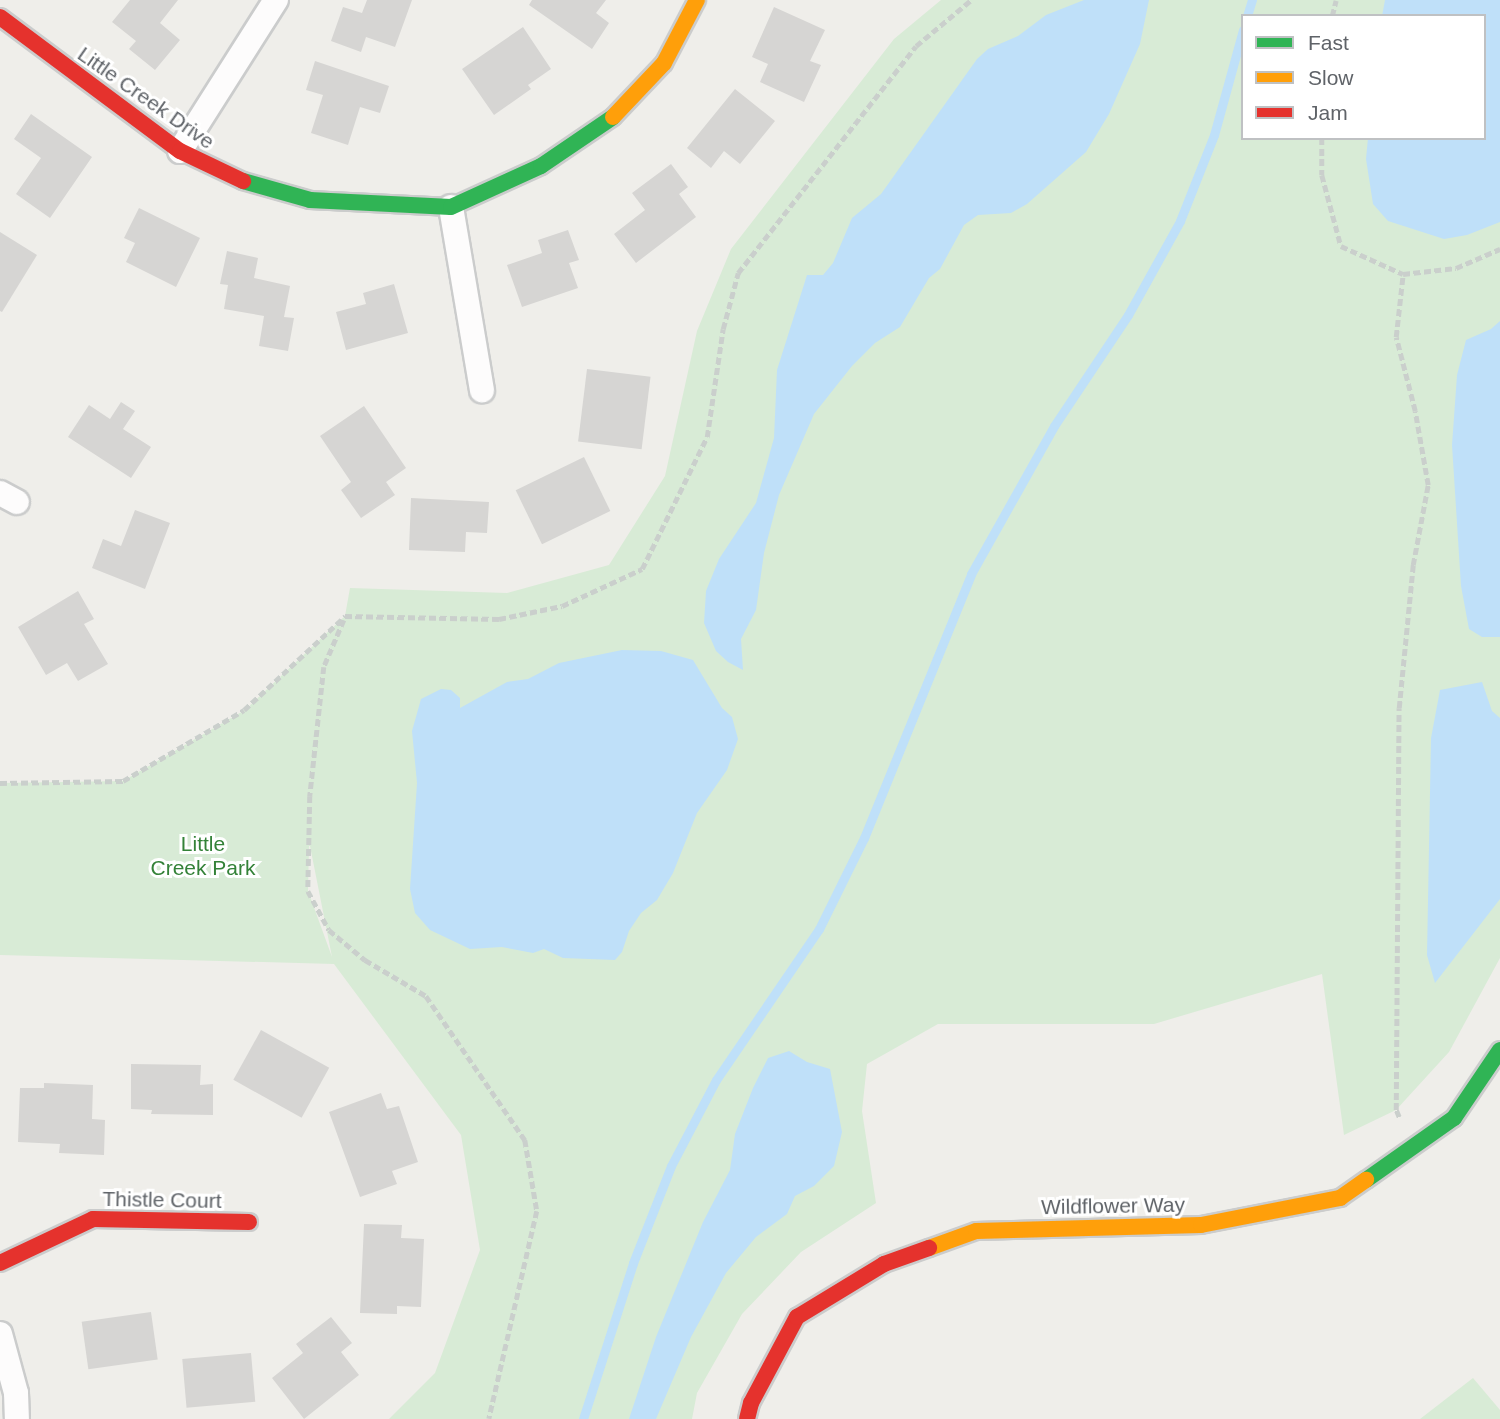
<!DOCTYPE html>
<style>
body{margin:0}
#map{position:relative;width:1500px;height:1419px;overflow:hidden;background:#efeeea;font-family:Arial,sans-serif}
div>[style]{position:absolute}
.green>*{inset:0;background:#d8ebd6}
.water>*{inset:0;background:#bfe0f9}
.stream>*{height:9px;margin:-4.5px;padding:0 4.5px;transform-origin:4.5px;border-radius:4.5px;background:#bfe0f9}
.building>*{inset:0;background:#d6d5d3;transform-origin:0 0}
.path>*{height:4.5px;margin-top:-2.25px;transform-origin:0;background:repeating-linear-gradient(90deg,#cacfcc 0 7px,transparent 0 10.5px)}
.roads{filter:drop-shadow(2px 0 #cbcccc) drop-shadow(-2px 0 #cbcccc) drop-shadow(0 2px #cbcccc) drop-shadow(0 -2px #cbcccc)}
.street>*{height:24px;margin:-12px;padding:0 12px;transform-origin:12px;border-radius:12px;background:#fdfcfc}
.fast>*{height:16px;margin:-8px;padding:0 8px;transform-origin:8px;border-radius:8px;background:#30b455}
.slow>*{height:16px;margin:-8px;padding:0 8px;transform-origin:8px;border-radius:8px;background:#ff9f0a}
.jam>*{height:16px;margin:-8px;padding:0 8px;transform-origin:8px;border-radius:8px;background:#e5322d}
span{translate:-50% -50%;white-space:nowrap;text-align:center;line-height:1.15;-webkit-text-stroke:6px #fff;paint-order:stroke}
.street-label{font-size:21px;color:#5f6368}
.park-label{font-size:21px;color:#348238}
.legend{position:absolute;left:1241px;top:14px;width:245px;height:126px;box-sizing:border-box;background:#fff;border:2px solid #bfc1c3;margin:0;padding:9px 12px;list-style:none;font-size:21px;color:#5f6368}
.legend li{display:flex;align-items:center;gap:14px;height:35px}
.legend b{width:35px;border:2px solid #bfc1c3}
</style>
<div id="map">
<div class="green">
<div style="clip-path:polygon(evenodd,941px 0,1500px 0,1500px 958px,1449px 1052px,1396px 1110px,1344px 1135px,1322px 974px,1154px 1024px,938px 1024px,867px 1064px,862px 1111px,876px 1203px,801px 1252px,742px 1314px,697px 1393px,692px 1419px,389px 1419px,435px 1373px,480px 1250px,461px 1135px,334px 964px,0 955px,0 783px,123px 781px,245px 710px,345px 616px,350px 588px,507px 593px,609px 565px,665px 476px,697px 331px,731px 249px,894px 39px,941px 0,1243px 16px,1484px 16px,1484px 138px,1243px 138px,1243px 16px,941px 0,309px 846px,310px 846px,332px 957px,308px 891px,309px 846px)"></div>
<div style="clip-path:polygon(1473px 1378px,1500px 1410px,1500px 1419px,1420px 1419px)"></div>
</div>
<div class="water">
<div style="clip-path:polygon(1084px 0,1149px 0,1140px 44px,1109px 114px,1086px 152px,1027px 204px,1011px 213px,978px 215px,964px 225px,940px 269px,929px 278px,900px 327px,875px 343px,852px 366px,814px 414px,779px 495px,764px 553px,756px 610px,741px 639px,743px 670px,728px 662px,716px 651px,704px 623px,706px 591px,719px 559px,756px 503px,774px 438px,777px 370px,807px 275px,823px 275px,833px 263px,852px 218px,881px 194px,977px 59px,988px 49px,1018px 36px,1046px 15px)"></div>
<div style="clip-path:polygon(1385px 0,1500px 0,1500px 222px,1467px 235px,1444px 239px,1388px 221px,1373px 204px,1366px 159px,1368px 138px,1484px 138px,1484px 16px,1382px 16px)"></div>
<div style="clip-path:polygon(1500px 321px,1500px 637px,1482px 637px,1469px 629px,1461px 586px,1452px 445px,1457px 375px,1466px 340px,1491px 329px)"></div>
<div style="clip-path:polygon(622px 650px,661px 651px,693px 660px,722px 708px,732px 717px,738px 739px,727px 770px,697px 813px,673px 873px,657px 900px,641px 913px,629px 931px,622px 952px,615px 960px,563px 958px,544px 949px,533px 953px,502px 947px,470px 949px,430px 930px,415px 913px,410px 889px,417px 783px,412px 731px,421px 699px,441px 689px,451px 690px,460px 698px,460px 708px,507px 682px,528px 679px,559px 663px)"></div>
<div style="clip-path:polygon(1482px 682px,1492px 711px,1500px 718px,1500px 899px,1435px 983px,1427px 955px,1431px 738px,1440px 690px)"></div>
<div style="clip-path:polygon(789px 1051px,807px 1062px,830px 1069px,842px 1132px,834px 1166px,814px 1186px,795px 1196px,787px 1214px,756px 1237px,726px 1273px,691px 1337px,656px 1419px,629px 1419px,656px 1337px,703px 1222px,730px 1170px,735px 1134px,753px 1088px,768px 1058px)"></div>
</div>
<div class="stream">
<div style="left:1247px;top:16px;width:17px;rotate:-73deg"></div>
<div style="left:583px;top:1419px;width:164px;rotate:-72.2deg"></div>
<div style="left:633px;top:1263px;width:104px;rotate:-68.6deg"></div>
<div style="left:671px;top:1166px;width:97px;rotate:-62.4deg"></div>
<div style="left:716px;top:1080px;width:183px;rotate:-55.7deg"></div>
<div style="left:819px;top:929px;width:102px;rotate:-63.7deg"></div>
<div style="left:864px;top:838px;width:285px;rotate:-67.9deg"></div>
<div style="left:971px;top:574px;width:170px;rotate:-60.7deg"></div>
<div style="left:1054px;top:426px;width:133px;rotate:-56.3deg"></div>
<div style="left:1128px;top:315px;width:107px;rotate:-61deg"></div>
<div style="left:1180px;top:221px;width:92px;rotate:-68.4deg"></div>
<div style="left:1214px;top:135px;width:109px;rotate:-74.6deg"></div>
</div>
<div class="building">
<div style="clip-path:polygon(130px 0,178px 0,160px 23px,180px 40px,155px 70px,129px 49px,136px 41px,112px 22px)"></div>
<div style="clip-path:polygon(367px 0,412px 0,395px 47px,366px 37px,361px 52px,331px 41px,343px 7px,362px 13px)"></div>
<div style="clip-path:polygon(532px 0,606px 0,596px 13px,609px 23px,592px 49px,529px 5px)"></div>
<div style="clip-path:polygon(774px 7px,825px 30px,810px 61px,821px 65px,804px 102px,760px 82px,768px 64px,752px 57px)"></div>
<div style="clip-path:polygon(523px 27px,551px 69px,528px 85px,531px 89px,494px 115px,462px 69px)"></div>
<div style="clip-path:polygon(315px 61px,389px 86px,380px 113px,360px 107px,348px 145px,311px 133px,323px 95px,306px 90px)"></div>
<div style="clip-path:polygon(735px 89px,775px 121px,740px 164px,724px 151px,711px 168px,687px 148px)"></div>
<div style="clip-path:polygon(31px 114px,92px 157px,50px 218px,16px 194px,41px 158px,14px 139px)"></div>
<div style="clip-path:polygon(671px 164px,688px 187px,679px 194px,696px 217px,636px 263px,614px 234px,645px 210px,632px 193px)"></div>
<div style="clip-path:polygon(139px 208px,200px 238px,176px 287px,126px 262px,135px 243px,124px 238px)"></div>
<div style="clip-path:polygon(568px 230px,579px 260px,569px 263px,578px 288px,522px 307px,507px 265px,542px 253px,538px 240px)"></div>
<div style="clip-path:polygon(0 232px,37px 255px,2px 312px,0 311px)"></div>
<div style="clip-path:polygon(227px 251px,258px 258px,254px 278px,290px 286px,284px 317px,294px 318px,288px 351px,259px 346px,264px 316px,224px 309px,228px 285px,220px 284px)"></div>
<div style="clip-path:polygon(394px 284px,408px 333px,346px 350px,336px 312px,366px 304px,363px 293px)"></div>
<div style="left:587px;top:369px;width:64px;height:73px;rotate:7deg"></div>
<div style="clip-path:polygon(121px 402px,135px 411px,123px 429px,151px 447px,131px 478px,68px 437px,89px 405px,110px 419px)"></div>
<div style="clip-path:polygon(364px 406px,406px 468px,386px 482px,395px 495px,361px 518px,341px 490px,351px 482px,320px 436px)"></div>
<div style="left:584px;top:457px;width:60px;height:76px;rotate:64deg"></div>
<div style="clip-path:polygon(411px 498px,489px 502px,487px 533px,466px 532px,465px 552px,409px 550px)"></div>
<div style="clip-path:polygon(135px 510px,170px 523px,145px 589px,92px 568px,103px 539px,121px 546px)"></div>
<div style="clip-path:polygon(78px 591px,94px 619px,84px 624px,108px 664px,78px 681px,67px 663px,46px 675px,18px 627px)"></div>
<div style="left:261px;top:1030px;width:78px;height:57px;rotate:29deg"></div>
<div style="clip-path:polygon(131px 1064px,201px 1065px,200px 1085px,213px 1084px,213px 1115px,151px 1114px,152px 1110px,131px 1109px)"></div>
<div style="clip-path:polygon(44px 1083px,93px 1085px,92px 1119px,105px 1120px,104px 1155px,59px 1153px,60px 1144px,18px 1142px,20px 1088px,44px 1088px)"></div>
<div style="clip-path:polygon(381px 1093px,387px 1109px,399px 1106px,418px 1162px,392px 1171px,397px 1184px,360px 1197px,329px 1112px)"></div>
<div style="clip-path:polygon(364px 1224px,402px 1225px,401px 1238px,424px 1239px,421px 1307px,397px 1306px,397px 1314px,360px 1313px)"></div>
<div style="left:151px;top:1312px;width:48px;height:70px;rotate:82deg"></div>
<div style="clip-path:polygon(331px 1317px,352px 1343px,341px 1352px,359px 1375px,304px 1419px,272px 1378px,303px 1353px,296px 1344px)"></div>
<div style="left:251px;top:1353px;width:49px;height:69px;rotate:85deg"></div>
</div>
<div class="path">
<div style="left:1332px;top:16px;width:16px;rotate:-76deg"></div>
<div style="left:1322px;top:138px;width:37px;rotate:90deg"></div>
<div style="left:1322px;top:175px;width:73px;rotate:75deg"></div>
<div style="left:1341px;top:246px;width:68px;rotate:24.3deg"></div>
<div style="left:1403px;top:274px;width:53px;rotate:-6.5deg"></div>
<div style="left:1456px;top:268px;width:48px;rotate:-23.4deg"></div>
<div style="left:344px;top:620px;width:51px;rotate:113.1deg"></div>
<div style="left:324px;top:667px;width:130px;rotate:96.2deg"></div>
<div style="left:310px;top:796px;width:95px;rotate:91.2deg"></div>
<div style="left:308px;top:891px;width:44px;rotate:61.7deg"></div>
<div style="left:329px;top:930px;width:47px;rotate:39.8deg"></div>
<div style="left:365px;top:960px;width:71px;rotate:30.5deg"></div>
<div style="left:426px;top:996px;width:175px;rotate:55.5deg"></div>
<div style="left:525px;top:1140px;width:72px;rotate:80.4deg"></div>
<div style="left:537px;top:1211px;width:213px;rotate:103deg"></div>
<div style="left:0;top:783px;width:123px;rotate:-0.9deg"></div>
<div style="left:123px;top:781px;width:140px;rotate:-30.4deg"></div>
<div style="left:244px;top:710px;width:138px;rotate:-42.9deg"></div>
<div style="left:345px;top:616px;width:154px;rotate:1.1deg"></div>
<div style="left:499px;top:619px;width:64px;rotate:-11.7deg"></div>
<div style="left:562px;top:606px;width:88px;rotate:-24.8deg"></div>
<div style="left:642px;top:569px;width:147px;rotate:-63.8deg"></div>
<div style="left:707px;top:437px;width:109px;rotate:-81.6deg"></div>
<div style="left:723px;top:329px;width:58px;rotate:-75deg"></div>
<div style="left:738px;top:273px;width:288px;rotate:-51.9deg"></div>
<div style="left:916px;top:46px;width:72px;rotate:-39.9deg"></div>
<div style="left:1399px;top:1117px;width:8px;rotate:-113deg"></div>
<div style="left:1396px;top:1110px;width:402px;rotate:-89.6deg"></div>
<div style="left:1399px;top:708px;width:144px;rotate:-84.4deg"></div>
<div style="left:1413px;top:565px;width:81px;rotate:-79.4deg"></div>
<div style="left:1428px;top:485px;width:75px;rotate:-100deg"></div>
<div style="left:1415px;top:411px;width:76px;rotate:-104.4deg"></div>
<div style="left:1396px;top:337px;width:63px;rotate:-83.7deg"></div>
</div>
<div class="roads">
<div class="street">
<div style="left:180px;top:151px;width:179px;rotate:-57.6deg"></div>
<div style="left:451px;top:207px;width:186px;rotate:80.4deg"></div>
<div style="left:0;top:493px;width:19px;rotate:28deg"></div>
<div style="left:0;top:1334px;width:61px;rotate:74.8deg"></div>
<div style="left:16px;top:1393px;width:26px;rotate:88deg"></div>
</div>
<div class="fast">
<div style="left:243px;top:181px;width:70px;rotate:15.8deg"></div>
<div style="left:310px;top:200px;width:141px;rotate:2.8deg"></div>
<div style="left:451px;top:207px;width:99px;rotate:-24.5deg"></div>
<div style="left:541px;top:166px;width:87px;rotate:-34.2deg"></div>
<div style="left:1366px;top:1180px;width:108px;rotate:-35.2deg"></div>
<div style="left:1454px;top:1118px;width:82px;rotate:-55.9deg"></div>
</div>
<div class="slow">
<div style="left:613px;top:117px;width:74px;rotate:-46.6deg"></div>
<div style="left:664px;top:63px;width:71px;rotate:-62.4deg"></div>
<div style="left:929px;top:1248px;width:50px;rotate:-19.9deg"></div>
<div style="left:976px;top:1231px;width:225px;rotate:-1.5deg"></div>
<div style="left:1201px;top:1225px;width:142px;rotate:-11deg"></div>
<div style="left:1340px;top:1198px;width:32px;rotate:-35deg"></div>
</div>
<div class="jam">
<div style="left:0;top:17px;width:224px;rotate:36.7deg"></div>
<div style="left:180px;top:151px;width:70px;rotate:25.5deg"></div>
<div style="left:0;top:1263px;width:103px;rotate:-25.3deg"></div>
<div style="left:93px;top:1219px;width:156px;rotate:1.1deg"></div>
<div style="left:747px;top:1419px;width:16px;rotate:-76deg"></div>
<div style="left:751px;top:1403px;width:98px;rotate:-61.9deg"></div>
<div style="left:797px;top:1317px;width:102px;rotate:-31.3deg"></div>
<div style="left:884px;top:1264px;width:48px;rotate:-19.6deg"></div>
</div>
</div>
<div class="street-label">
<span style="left:146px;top:98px;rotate:35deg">Little Creek Drive</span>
<span style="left:162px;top:1200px;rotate:1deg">Thistle Court</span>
<span style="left:1113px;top:1206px;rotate:-1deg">Wildflower Way</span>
</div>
<div class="park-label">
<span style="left:203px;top:856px">Little<br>Creek Park</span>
</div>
<ul class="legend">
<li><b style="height:9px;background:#30b455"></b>Fast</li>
<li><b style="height:9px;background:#ff9f0a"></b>Slow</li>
<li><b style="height:9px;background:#e5322d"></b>Jam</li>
</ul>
</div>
